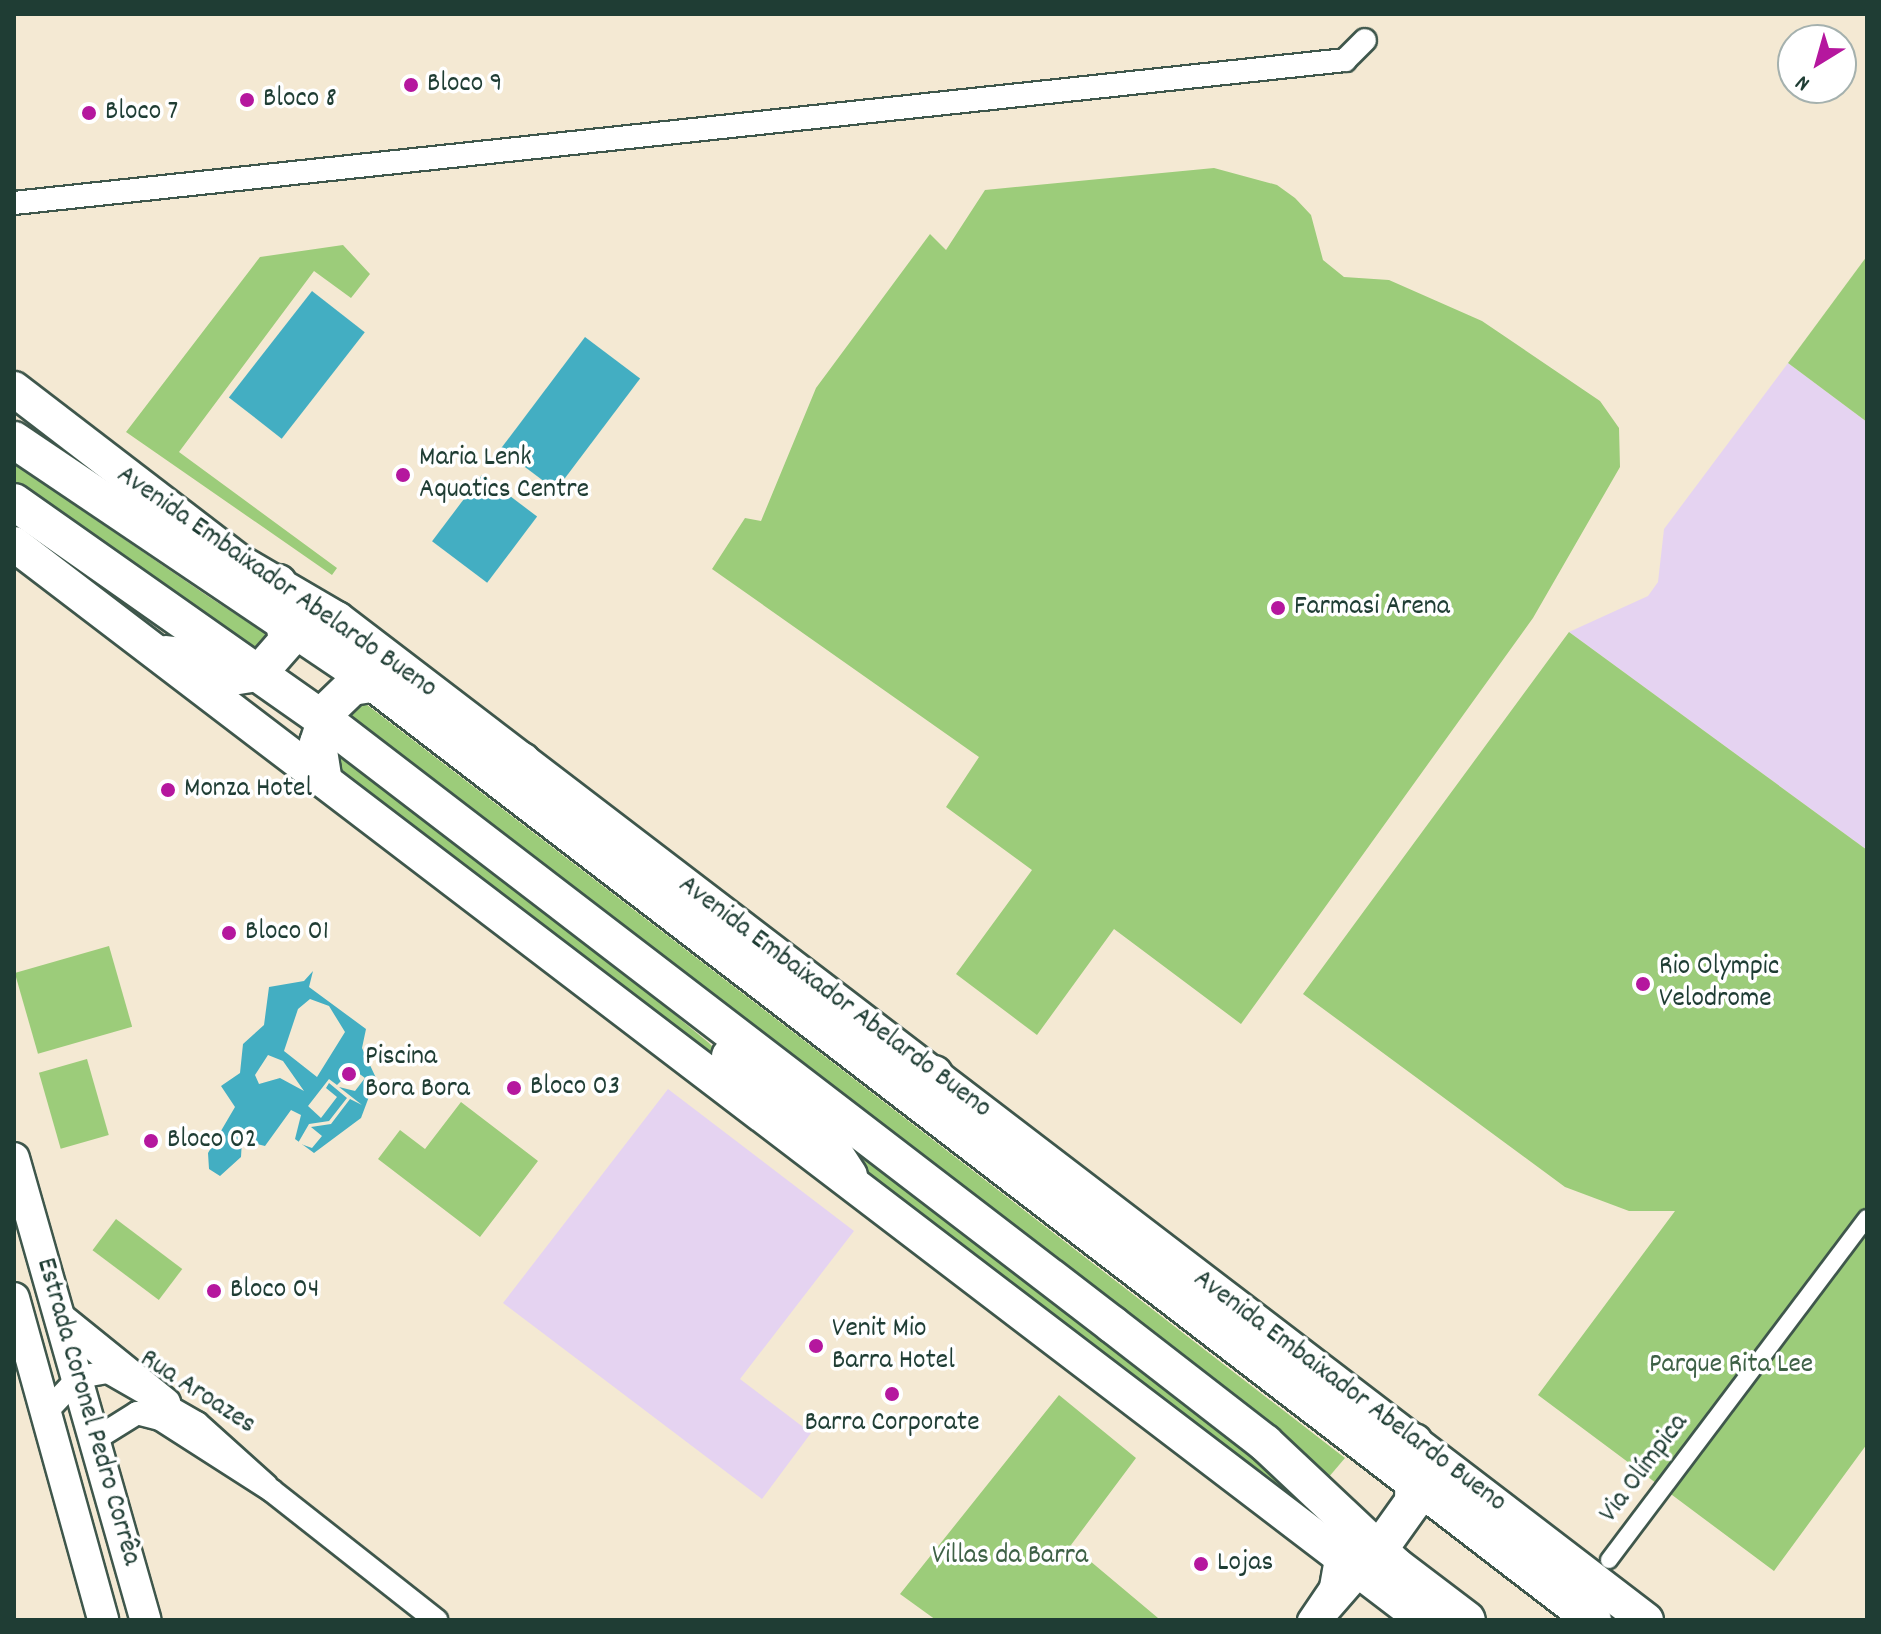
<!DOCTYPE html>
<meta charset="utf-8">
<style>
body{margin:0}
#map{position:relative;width:1881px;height:1634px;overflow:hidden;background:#f4e9d3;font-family:Dekko,sans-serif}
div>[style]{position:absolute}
.built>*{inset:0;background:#e5d3f1}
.green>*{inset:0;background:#9ccc7a;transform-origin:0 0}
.water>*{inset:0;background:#43aec2;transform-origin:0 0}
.pier>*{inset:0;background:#f4e9d3}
.roads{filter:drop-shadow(2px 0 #3f574c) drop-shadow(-2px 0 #3f574c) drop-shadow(0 2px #3f574c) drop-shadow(0 -2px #3f574c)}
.pedestrian>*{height:16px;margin:-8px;padding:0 8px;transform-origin:8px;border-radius:8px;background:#fff}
.minor>*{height:22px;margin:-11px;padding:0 11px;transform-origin:11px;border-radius:11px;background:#fff}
.secondary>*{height:30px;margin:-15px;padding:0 15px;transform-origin:15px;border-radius:15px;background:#fff}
.primary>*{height:34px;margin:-17px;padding:0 17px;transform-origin:17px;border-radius:17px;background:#fff}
.trunk>*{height:36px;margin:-18px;padding:0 18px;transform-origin:18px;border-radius:18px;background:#fff}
.dots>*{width:22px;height:22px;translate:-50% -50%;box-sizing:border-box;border:4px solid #fff;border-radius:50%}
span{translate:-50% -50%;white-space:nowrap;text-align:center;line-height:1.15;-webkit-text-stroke:7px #fff;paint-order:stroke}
.poi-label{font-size:28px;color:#1f3d34}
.left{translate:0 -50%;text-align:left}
.street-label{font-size:28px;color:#1f3d34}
.park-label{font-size:28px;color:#3e6146}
.frame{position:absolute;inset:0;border:16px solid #1f3d34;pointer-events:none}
.north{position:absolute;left:1777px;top:24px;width:80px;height:80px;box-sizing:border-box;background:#fff;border:2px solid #a5b1ae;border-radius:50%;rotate:217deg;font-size:22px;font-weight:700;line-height:32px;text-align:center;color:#1f3d34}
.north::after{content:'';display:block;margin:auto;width:28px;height:36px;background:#b5179e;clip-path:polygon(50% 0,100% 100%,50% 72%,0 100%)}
</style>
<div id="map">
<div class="built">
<div style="clip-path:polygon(1788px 363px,1867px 422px,1867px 850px,1569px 632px,1648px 596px,1658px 582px,1664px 529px)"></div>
<div style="clip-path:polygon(668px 1089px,854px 1231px,740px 1379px,811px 1433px,762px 1499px,503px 1303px)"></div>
</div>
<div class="green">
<div style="clip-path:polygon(1214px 168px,1277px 185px,1295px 198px,1311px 215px,1323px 260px,1344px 277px,1389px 280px,1482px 321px,1600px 401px,1619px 428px,1620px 467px,1533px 618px,1241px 1024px,1114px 929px,1037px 1035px,956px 974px,1032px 870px,946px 807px,979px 757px,712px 569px,745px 518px,761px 521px,816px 388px,930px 234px,946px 250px,985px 190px)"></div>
<div style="clip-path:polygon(343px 245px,370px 274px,351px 298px,314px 271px,179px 452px,337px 568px,332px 575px,126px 432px,260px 257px)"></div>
<div style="clip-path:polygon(1867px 256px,1867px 422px,1788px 363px)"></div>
<div style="clip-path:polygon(14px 464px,209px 597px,272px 638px,261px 653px,14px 483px)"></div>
<div style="clip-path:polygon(1569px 632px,1867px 850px,1867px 1444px,1774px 1571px,1538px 1395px,1675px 1211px,1629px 1211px,1565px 1187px,1303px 994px)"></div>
<div style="clip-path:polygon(362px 701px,832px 1062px,1345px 1458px,1328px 1478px,350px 719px,346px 714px)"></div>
<div style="clip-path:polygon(333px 746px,447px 827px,709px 1043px,755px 1091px,344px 775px)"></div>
<div style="left:109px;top:946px;width:84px;height:98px;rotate:74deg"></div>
<div style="left:87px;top:1059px;width:79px;height:50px;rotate:74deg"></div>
<div style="clip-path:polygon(747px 1063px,1280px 1472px,1321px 1520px,1070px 1336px,794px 1112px)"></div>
<div style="clip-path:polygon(461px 1102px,538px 1161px,480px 1237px,378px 1159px,400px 1130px,425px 1149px)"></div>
<div style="left:116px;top:1219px;width:83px;height:39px;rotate:37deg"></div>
<div style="clip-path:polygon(1059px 1395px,1136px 1458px,1071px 1545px,1158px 1618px,936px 1620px,900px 1594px)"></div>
</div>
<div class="water">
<div style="left:312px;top:291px;width:67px;height:135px;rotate:38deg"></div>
<div style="left:585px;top:337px;width:69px;height:140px;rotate:37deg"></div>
<div style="left:482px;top:475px;width:69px;height:83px;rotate:37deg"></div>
<div style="clip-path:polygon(evenodd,313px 971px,309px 987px,366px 1029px,362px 1048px,376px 1078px,361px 1118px,314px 1153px,295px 1139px,301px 1115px,291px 1110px,265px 1146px,242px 1140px,241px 1157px,220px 1176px,209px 1169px,208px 1153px,235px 1107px,221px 1086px,240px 1073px,243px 1044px,264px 1025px,269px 987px,304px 981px,313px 971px,310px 999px,329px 1006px,345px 1032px,317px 1077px,284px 1051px,298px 1009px,310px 999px,313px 971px,268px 1055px,283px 1061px,304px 1091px,280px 1078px,259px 1084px,255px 1075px,268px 1055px)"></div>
</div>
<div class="pier">
<div style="clip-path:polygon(353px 1069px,365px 1078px,355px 1091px,339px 1087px,362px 1105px,350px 1099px,331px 1124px,311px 1127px,322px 1136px,312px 1148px,298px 1143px,309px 1124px,329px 1121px,347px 1098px,329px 1083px,326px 1088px,337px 1097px,321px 1118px,308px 1106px,329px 1079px,337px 1085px)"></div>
</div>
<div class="roads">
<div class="pedestrian">
<div style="left:1609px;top:1560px;width:428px;rotate:-53deg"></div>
</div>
<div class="minor">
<div style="left:14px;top:203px;width:1339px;rotate:-6.13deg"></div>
<div style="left:1345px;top:60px;width:28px;rotate:-45deg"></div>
<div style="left:47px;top:1411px;width:47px;rotate:-46.7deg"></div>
<div style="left:79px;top:1377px;width:29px;rotate:-10deg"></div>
<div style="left:108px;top:1372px;width:103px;rotate:29.8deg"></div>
<div style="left:197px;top:1423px;width:93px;rotate:41.9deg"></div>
<div style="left:97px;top:1438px;width:47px;rotate:-32deg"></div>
<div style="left:137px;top:1413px;width:24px;rotate:15deg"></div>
<div style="left:160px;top:1419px;width:133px;rotate:32.7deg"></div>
<div style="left:272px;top:1491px;width:209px;rotate:38.2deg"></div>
<div style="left:1322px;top:1619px;width:62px;rotate:-48.9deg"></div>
<div style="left:1309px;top:1620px;width:40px;rotate:-56deg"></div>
<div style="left:1331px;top:1587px;width:36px;rotate:-80deg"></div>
</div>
<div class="secondary">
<div style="left:14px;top:1158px;width:480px;rotate:74.1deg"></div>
<div style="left:14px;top:1298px;width:334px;rotate:74.5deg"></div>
<div style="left:61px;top:1319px;width:134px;rotate:38.9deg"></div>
</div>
<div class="primary">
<div style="left:14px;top:389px;width:286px;rotate:37.5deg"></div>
<div style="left:241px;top:563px;width:111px;rotate:30.3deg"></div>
<div style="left:337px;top:619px;width:1648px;rotate:37.41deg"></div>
<div style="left:14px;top:544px;width:1774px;rotate:37.35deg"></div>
</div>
<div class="trunk">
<div style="left:14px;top:440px;width:431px;rotate:34deg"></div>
<div style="left:371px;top:681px;width:1541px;rotate:37.54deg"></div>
<div style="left:14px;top:502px;width:378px;rotate:35.1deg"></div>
<div style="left:323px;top:719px;width:996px;rotate:37.49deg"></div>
<div style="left:1113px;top:1325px;width:192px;rotate:37.8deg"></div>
<div style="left:1265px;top:1443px;width:180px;rotate:43.2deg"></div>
<div style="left:1396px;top:1566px;width:89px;rotate:37.3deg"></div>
<div style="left:166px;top:654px;width:23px;rotate:7deg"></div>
<div style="left:189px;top:657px;width:43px;rotate:29.6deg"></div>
<div style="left:226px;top:678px;width:33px;rotate:-9deg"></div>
<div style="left:259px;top:673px;width:43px;rotate:-48.8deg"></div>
<div style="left:287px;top:641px;width:59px;rotate:-98.8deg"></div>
<div style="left:471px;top:736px;width:57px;rotate:26.1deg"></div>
<div style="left:323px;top:776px;width:33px;rotate:-99deg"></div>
<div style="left:318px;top:743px;width:36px;rotate:-72deg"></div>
<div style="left:329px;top:709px;width:32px;rotate:-44deg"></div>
<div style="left:352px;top:687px;width:37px;rotate:-9deg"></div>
<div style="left:730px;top:1056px;width:137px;rotate:42.3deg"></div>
<div style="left:831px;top:1148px;width:33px;rotate:57deg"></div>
<div style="left:934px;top:1074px;width:35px;rotate:59deg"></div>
<div style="left:952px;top:1104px;width:36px;rotate:38deg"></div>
<div style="left:1363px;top:1572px;width:86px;rotate:-54.5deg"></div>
<div style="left:1413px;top:1502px;width:60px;rotate:-89deg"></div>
</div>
</div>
<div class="dots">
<div style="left:411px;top:85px;background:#b5179e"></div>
<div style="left:247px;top:100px;background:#b5179e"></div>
<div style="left:89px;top:113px;background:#b5179e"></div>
<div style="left:403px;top:475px;background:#b5179e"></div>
<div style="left:1278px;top:608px;background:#b5179e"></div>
<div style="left:168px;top:790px;background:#b5179e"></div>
<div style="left:229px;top:933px;background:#b5179e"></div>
<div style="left:1643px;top:984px;background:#b5179e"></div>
<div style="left:349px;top:1074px;background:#b5179e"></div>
<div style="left:514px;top:1088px;background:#b5179e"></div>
<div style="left:151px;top:1141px;background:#b5179e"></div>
<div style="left:214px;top:1291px;background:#b5179e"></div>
<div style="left:816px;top:1346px;background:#b5179e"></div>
<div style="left:892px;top:1394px;background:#b5179e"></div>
<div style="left:1201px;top:1564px;background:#b5179e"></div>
</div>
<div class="poi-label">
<span class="left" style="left:427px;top:85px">Bloco 9</span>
<span class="left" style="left:263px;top:100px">Bloco 8</span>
<span class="left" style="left:105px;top:113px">Bloco 7</span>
<span class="left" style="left:419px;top:475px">Maria Lenk<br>Aquatics Centre</span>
<span class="left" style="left:1294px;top:608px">Farmasi Arena</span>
<span class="left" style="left:184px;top:790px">Monza Hotel</span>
<span class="left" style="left:245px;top:933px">Bloco 01</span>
<span class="left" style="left:1659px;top:984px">Rio Olympic<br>Velodrome</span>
<span class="left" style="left:365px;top:1074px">Piscina<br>Bora Bora</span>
<span class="left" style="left:530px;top:1088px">Bloco 03</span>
<span class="left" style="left:167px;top:1141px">Bloco 02</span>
<span class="left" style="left:230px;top:1291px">Bloco 04</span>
<span class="left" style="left:832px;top:1346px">Venit Mio<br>Barra Hotel</span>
<span style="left:892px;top:1424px">Barra Corporate</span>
<span class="left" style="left:1217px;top:1564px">Lojas</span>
</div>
<div class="street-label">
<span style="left:276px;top:583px;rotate:35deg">Avenida Embaixador Abelardo Bueno</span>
<span style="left:834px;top:998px;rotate:37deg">Avenida Embaixador Abelardo Bueno</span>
<span style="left:1349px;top:1392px;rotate:37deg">Avenida Embaixador Abelardo Bueno</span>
<span style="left:197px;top:1393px;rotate:33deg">Rua Aroazes</span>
<span style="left:87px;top:1412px;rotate:74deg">Estrada Coronel Pedro Corrêa</span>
<span style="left:1645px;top:1469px;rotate:-53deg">Via Olímpica</span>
</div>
<div class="park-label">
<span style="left:1731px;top:1366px">Parque Rita Lee</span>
<span style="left:1010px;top:1557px">Villas da Barra</span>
</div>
<div class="frame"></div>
<div class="north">N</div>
</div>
